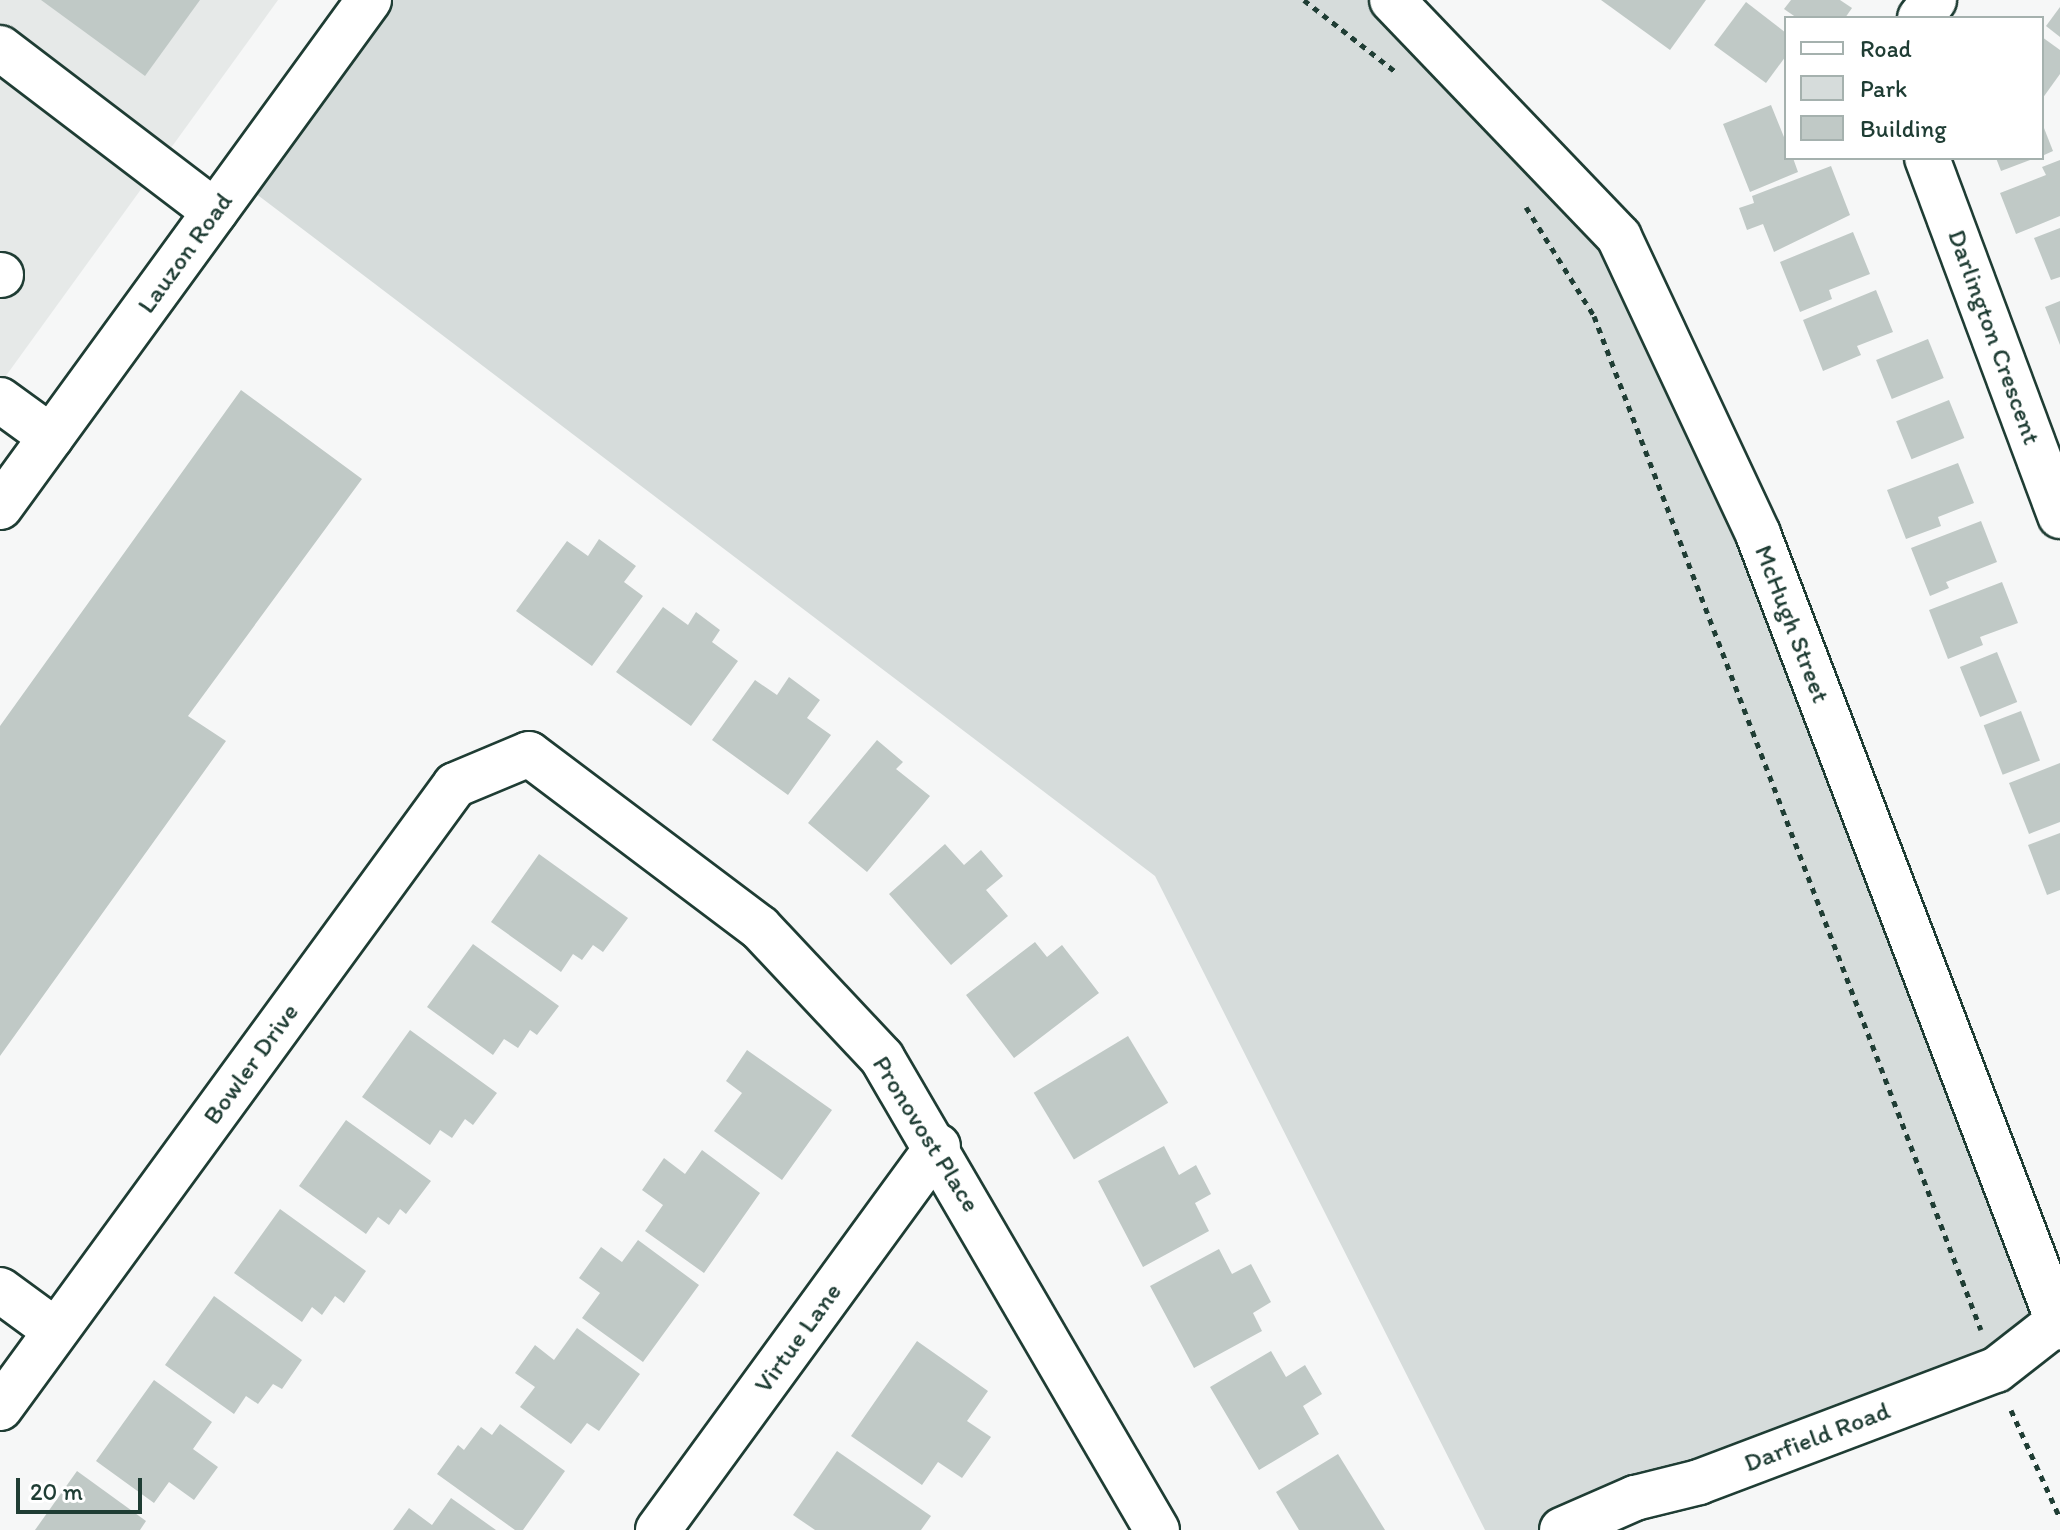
<!DOCTYPE html>
<style>
body{margin:0}
#map{position:relative;width:2060px;height:1530px;overflow:hidden;background:#f6f7f7;font-family:Itim,sans-serif}
div>[style]{position:absolute}
.built>*{inset:0;background:#e6e9e8}
.green>*{inset:0;background:#d6dcdb}
.building>*{inset:0;background:#c0c9c6;transform-origin:0 0}
.path>*{height:5px;margin-top:-2.5px;transform-origin:0;background:repeating-linear-gradient(90deg,#1f3d34 0 6px,transparent 0 12px)}
.roads{filter:drop-shadow(2px 0 #1f3d34) drop-shadow(-2px 0 #1f3d34) drop-shadow(0 2px #1f3d34) drop-shadow(0 -2px #1f3d34)}
.minor>*{height:44px;margin:-22px;padding:0 22px;transform-origin:22px;border-radius:22px;background:#fff}
.major>*{height:44px;margin:-22px;padding:0 22px;transform-origin:22px;border-radius:22px;background:#fff}
span{translate:-50% -50%;white-space:nowrap;text-align:center;line-height:1.15;-webkit-text-stroke:8px #fff;paint-order:stroke}
.street-label{font-size:26px;color:#1f3d34}
.legend{position:absolute;left:1784px;top:16px;width:260px;height:144px;box-sizing:border-box;background:#fff;border:2px solid #a5b1ae;margin:0;padding:10px 14px;list-style:none;font-size:24px;color:#1f3d34}
.legend li{display:flex;align-items:center;gap:16px;height:40px}
.legend b{width:40px;border:2px solid #a5b1ae}
.scale{position:absolute;left:16px;top:1478px;width:126px;height:36px;box-sizing:border-box;border:4px solid #1f3d34;border-top:0;padding-left:10px;font-size:24px;line-height:28px;white-space:nowrap;color:#1f3d34;-webkit-text-stroke:6px #fff;paint-order:stroke}
</style>
<div id="map">
<div class="built">
<div style="clip-path:polygon(0 0,278px 0,0 384px)"></div>
</div>
<div class="green">
<div style="clip-path:polygon(368px 0,1392px 0,1619px 237px,2058px 1321px,1563px 1530px,1485px 1530px,1155px 876px,238px 180px)"></div>
</div>
<div class="building">
<div style="clip-path:polygon(41px 0,200px 0,145px 76px)"></div>
<div style="clip-path:polygon(1601px 0,1706px 0,1670px 50px)"></div>
<div style="clip-path:polygon(1791px 0,1840px 0,1852px 8px,1845px 18px,1797px 18px,1784px 9px)"></div>
<div style="clip-path:polygon(1746px 2px,1786px 33px,1786px 56px,1766px 83px,1714px 45px)"></div>
<div style="clip-path:polygon(2060px 7px,2060px 37px,2046px 26px)"></div>
<div style="clip-path:polygon(2042px 37px,2060px 50px,2060px 74px,2042px 99px)"></div>
<div style="clip-path:polygon(1771px 105px,1786px 142px,1786px 158px,1793px 158px,1798px 172px,1750px 192px,1723px 124px)"></div>
<div style="clip-path:polygon(2042px 123px,2053px 151px,2042px 156px)"></div>
<div style="clip-path:polygon(1996px 158px,2035px 158px,2001px 171px)"></div>
<div style="clip-path:polygon(2060px 160px,2060px 216px,2016px 234px,2000px 193px,2046px 175px,2042px 167px)"></div>
<div style="clip-path:polygon(1831px 166px,1850px 215px,1774px 252px,1763px 224px,1747px 230px,1739px 208px,1754px 203px,1752px 196px)"></div>
<div style="clip-path:polygon(2060px 228px,2060px 277px,2051px 280px,2034px 238px)"></div>
<div style="clip-path:polygon(1853px 232px,1870px 274px,1829px 290px,1832px 299px,1800px 312px,1780px 262px)"></div>
<div style="clip-path:polygon(1876px 290px,1893px 332px,1857px 346px,1861px 355px,1823px 371px,1803px 320px)"></div>
<div style="clip-path:polygon(2060px 301px,2060px 345px,2045px 307px)"></div>
<div style="left:1928px;top:339px;width:42px;height:56px;rotate:68deg"></div>
<div style="clip-path:polygon(241px 390px,362px 479px,188px 716px,226px 741px,0 1056px,0 726px)"></div>
<div style="left:1949px;top:400px;width:41px;height:57px;rotate:68deg"></div>
<div style="clip-path:polygon(1958px 463px,1974px 503px,1938px 517px,1941px 526px,1906px 539px,1887px 490px)"></div>
<div style="clip-path:polygon(1981px 521px,1997px 562px,1946px 582px,1949px 588px,1930px 596px,1911px 548px)"></div>
<div style="clip-path:polygon(599px 539px,636px 566px,624px 582px,643px 596px,592px 666px,516px 611px,567px 541px,588px 556px)"></div>
<div style="clip-path:polygon(2002px 582px,2018px 623px,1980px 637px,1983px 645px,1948px 659px,1929px 610px)"></div>
<div style="clip-path:polygon(663px 607px,688px 625px,696px 612px,720px 630px,712px 642px,738px 661px,691px 726px,616px 672px)"></div>
<div style="left:1997px;top:652px;width:54px;height:40px;rotate:68deg"></div>
<div style="clip-path:polygon(789px 677px,820px 700px,807px 718px,831px 735px,788px 795px,712px 740px,755px 680px,777px 695px)"></div>
<div style="left:2021px;top:711px;width:53px;height:40px;rotate:69deg"></div>
<div style="clip-path:polygon(877px 740px,903px 762px,896px 769px,930px 796px,867px 872px,808px 823px)"></div>
<div style="clip-path:polygon(2060px 763px,2060px 822px,2029px 834px,2009px 783px)"></div>
<div style="clip-path:polygon(2060px 833px,2060px 890px,2047px 895px,2028px 845px)"></div>
<div style="clip-path:polygon(945px 844px,964px 865px,981px 850px,1003px 876px,986px 890px,1008px 916px,951px 965px,889px 894px)"></div>
<div style="clip-path:polygon(539px 854px,628px 918px,603px 952px,593px 945px,582px 960px,573px 954px,561px 972px,491px 922px)"></div>
<div style="clip-path:polygon(1035px 942px,1047px 957px,1062px 945px,1099px 993px,1014px 1058px,966px 995px)"></div>
<div style="clip-path:polygon(473px 944px,559px 1006px,537px 1035px,530px 1030px,518px 1048px,504px 1039px,493px 1055px,427px 1007px)"></div>
<div style="clip-path:polygon(410px 1030px,497px 1093px,473px 1125px,465px 1119px,452px 1138px,440px 1130px,430px 1145px,362px 1097px)"></div>
<div style="left:1128px;top:1036px;width:78px;height:110px;rotate:59deg"></div>
<div style="clip-path:polygon(747px 1050px,832px 1110px,782px 1180px,714px 1131px,742px 1093px,726px 1081px)"></div>
<div style="clip-path:polygon(346px 1120px,431px 1181px,406px 1214px,400px 1209px,389px 1225px,378px 1217px,366px 1234px,299px 1186px)"></div>
<div style="clip-path:polygon(1164px 1146px,1179px 1175px,1196px 1165px,1211px 1194px,1195px 1203px,1209px 1231px,1143px 1267px,1098px 1181px)"></div>
<div style="clip-path:polygon(702px 1150px,760px 1193px,704px 1273px,645px 1231px,663px 1205px,642px 1190px,664px 1158px,685px 1174px)"></div>
<div style="clip-path:polygon(280px 1209px,366px 1271px,344px 1303px,335px 1296px,322px 1315px,312px 1307px,302px 1322px,234px 1273px)"></div>
<div style="clip-path:polygon(638px 1240px,699px 1285px,643px 1362px,582px 1318px,600px 1293px,579px 1278px,601px 1247px,622px 1262px)"></div>
<div style="clip-path:polygon(1219px 1249px,1232px 1274px,1251px 1264px,1271px 1302px,1253px 1313px,1262px 1331px,1194px 1368px,1150px 1286px)"></div>
<div style="clip-path:polygon(214px 1296px,302px 1360px,282px 1389px,273px 1384px,258px 1404px,246px 1396px,234px 1414px,165px 1365px)"></div>
<div style="clip-path:polygon(577px 1328px,640px 1374px,599px 1431px,587px 1423px,571px 1444px,520px 1407px,535px 1387px,515px 1373px,535px 1345px,554px 1360px)"></div>
<div style="clip-path:polygon(917px 1341px,988px 1391px,967px 1421px,991px 1437px,962px 1478px,938px 1462px,922px 1485px,851px 1436px)"></div>
<div style="clip-path:polygon(1271px 1351px,1286px 1377px,1305px 1365px,1322px 1394px,1303px 1406px,1319px 1434px,1259px 1470px,1210px 1387px)"></div>
<div style="clip-path:polygon(154px 1380px,212px 1422px,193px 1449px,218px 1467px,194px 1500px,169px 1482px,154px 1503px,96px 1461px)"></div>
<div style="clip-path:polygon(500px 1424px,565px 1471px,523px 1530px,515px 1530px,437px 1474px,458px 1445px,464px 1450px,481px 1427px,492px 1435px)"></div>
<div style="clip-path:polygon(837px 1451px,931px 1516px,921px 1530px,815px 1530px,793px 1515px)"></div>
<div style="clip-path:polygon(1338px 1454px,1385px 1530px,1299px 1530px,1276px 1492px)"></div>
<div style="clip-path:polygon(77px 1471px,146px 1521px,140px 1530px,35px 1530px)"></div>
<div style="clip-path:polygon(451px 1498px,496px 1530px,393px 1530px,409px 1508px,432px 1525px)"></div>
</div>
<div class="path">
<div style="left:1304px;top:0;width:118px;rotate:38.1deg"></div>
<div style="left:1526px;top:207px;width:128px;rotate:58deg"></div>
<div style="left:1594px;top:316px;width:1085px;rotate:69.11deg"></div>
<div style="left:2011px;top:1410px;width:119px;rotate:65.6deg"></div>
</div>
<div class="roads">
<div class="minor">
<div style="left:1920px;top:18px;width:23px;rotate:-52deg"></div>
<div style="left:0;top:48px;width:270px;rotate:37.3deg"></div>
<div style="left:1927px;top:158px;width:382px;rotate:69.6deg"></div>
<div style="left:0;top:275px;width:1px"></div>
<div style="left:0;top:400px;width:63px;rotate:36deg"></div>
<div style="left:0;top:507px;width:627px;rotate:-53.95deg"></div>
<div style="left:0;top:1290px;width:69px;rotate:36.2deg"></div>
<div style="left:0;top:1408px;width:771px;rotate:-53.86deg"></div>
<div style="left:455px;top:785px;width:80px;rotate:-22.7deg"></div>
<div style="left:529px;top:754px;width:289px;rotate:37deg"></div>
<div style="left:760px;top:928px;width:178px;rotate:46.8deg"></div>
<div style="left:882px;top:1058px;width:546px;rotate:59.77deg"></div>
<div style="left:658px;top:1530px;width:475px;rotate:-53.9deg"></div>
<div style="left:1562px;top:1530px;width:80px;rotate:-23.7deg"></div>
<div style="left:1635px;top:1498px;width:66px;rotate:-14deg"></div>
<div style="left:1699px;top:1482px;width:317px;rotate:-20.7deg"></div>
<div style="left:1996px;top:1370px;width:81px;rotate:-38deg"></div>
</div>
<div class="major">
<div style="left:1392px;top:0;width:328px;rotate:46.2deg"></div>
<div style="left:1619px;top:237px;width:328px;rotate:64.9deg"></div>
<div style="left:1758px;top:534px;width:849px;rotate:69.15deg"></div>
</div>
</div>
<div class="street-label">
<span style="left:185px;top:253px;rotate:-54deg">Lauzon Road</span>
<span style="left:1994px;top:337px;rotate:70deg">Darlington Crescent</span>
<span style="left:1792px;top:624px;rotate:69deg">McHugh Street</span>
<span style="left:251px;top:1064px;rotate:-54deg">Bowler Drive</span>
<span style="left:926px;top:1134px;rotate:58deg">Pronovost Place</span>
<span style="left:798px;top:1338px;rotate:-54deg">Virtue Lane</span>
<span style="left:1817px;top:1437px;rotate:-21deg">Darfield Road</span>
</div>
<ul class="legend">
<li><b style="height:10px;background:#fff"></b>Road</li>
<li><b style="height:22px;background:#d6dcdb"></b>Park</li>
<li><b style="height:22px;background:#c0c9c6"></b>Building</li>
</ul>
<div class="scale">20 m</div>
</div>
